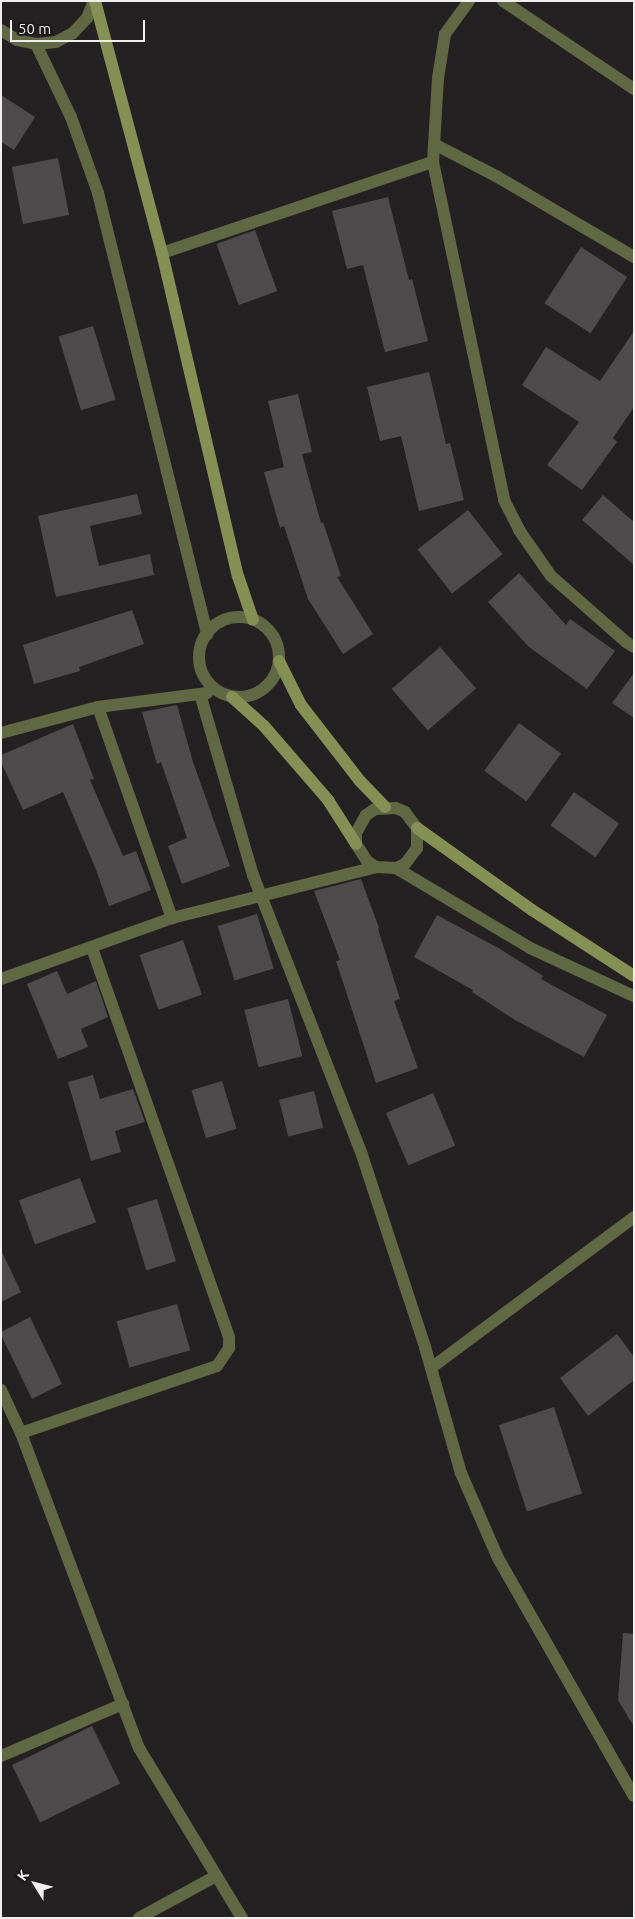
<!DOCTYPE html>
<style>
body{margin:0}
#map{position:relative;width:635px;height:1919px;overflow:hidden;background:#252122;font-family:Ubuntu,sans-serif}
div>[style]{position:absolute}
.building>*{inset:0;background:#4f4b4c;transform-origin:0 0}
.minor>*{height:12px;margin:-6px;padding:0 6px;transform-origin:6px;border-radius:6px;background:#606844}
.minor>.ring{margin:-6px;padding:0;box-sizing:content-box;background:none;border:12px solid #606844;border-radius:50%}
.secondary>*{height:12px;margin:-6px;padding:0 6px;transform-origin:6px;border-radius:6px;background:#849054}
span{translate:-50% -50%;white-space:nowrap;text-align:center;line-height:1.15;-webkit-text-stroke:4.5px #1c1819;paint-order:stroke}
.frame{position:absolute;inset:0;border:2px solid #f0eeee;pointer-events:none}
.north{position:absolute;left:10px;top:1859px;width:50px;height:50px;-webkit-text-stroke:4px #1c1819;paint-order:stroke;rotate:306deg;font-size:14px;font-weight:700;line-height:20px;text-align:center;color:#f0eeee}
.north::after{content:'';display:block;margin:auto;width:18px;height:22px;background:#f0eeee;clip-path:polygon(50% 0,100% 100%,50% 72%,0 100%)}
.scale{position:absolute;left:10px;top:20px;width:135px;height:22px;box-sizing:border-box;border:2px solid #f0eeee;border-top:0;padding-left:6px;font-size:15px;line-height:18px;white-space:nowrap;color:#f0eeee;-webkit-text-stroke:4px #1c1819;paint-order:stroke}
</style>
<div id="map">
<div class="building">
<div style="clip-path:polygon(1px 95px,35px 117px,14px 150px,1px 142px)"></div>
<div style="left:58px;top:158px;width:58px;height:47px;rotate:79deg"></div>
<div style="clip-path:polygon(388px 197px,409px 280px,412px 279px,428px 341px,385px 352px,363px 265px,347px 269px,332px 211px)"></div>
<div style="left:255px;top:230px;width:65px;height:41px;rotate:70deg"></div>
<div style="left:581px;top:247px;width:55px;height:67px;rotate:33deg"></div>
<div style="left:93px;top:326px;width:77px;height:36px;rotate:73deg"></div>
<div style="clip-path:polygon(634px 331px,634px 407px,613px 438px,617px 442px,582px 490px,547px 465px,579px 422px,522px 385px,546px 347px,600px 381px)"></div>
<div style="clip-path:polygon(429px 372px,446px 444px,450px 443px,464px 500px,419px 511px,401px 436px,380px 441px,367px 387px)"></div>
<div style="clip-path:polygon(298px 394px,312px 452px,302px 454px,321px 523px,323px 522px,341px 576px,337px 577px,373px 634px,343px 654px,308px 599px,284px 526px,280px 528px,264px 472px,284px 467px,268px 401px)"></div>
<div style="clip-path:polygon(137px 494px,142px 514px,90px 526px,99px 566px,150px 554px,154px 575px,56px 597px,38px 516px)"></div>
<div style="clip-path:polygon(603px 495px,634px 522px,634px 565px,582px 520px)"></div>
<div style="left:468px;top:510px;width:56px;height:64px;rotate:52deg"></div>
<div style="clip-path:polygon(519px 573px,566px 625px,570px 619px,615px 651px,587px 689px,529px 647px,488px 602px)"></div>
<div style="clip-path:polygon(132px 610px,144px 644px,79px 667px,80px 671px,34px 684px,23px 645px)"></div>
<div style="left:440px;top:647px;width:55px;height:64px;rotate:49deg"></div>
<div style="clip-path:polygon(634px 673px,634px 718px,612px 703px)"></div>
<div style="clip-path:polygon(177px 705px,193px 762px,230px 866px,182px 884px,168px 846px,187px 838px,161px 762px,157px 764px,142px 712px)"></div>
<div style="left:519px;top:723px;width:52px;height:59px;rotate:36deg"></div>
<div style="clip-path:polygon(73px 724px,94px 779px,90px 780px,123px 856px,136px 851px,151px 890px,109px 906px,95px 867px,63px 792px,23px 810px,1px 762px,1px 755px)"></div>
<div style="left:574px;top:792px;width:55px;height:41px;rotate:35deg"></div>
<div style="clip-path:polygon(361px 879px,379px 928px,378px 929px,400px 999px,394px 1001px,418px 1068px,376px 1083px,336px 961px,340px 960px,314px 891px)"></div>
<div style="left:257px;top:914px;width:57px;height:41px;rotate:73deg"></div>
<div style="clip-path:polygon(437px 915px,500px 949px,543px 976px,541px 979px,607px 1015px,584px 1057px,515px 1020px,472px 992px,473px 990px,414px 957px)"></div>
<div style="left:183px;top:940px;width:58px;height:46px;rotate:71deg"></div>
<div style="clip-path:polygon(57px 971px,67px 994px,96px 981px,108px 1017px,81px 1029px,88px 1047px,58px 1059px,27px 984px)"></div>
<div style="left:288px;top:999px;width:59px;height:45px;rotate:76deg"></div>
<div style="clip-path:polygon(93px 1075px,100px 1099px,133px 1089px,145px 1122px,115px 1131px,121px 1152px,91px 1161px,68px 1082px)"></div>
<div style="left:222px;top:1081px;width:50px;height:32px;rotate:73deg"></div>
<div style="left:314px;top:1091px;width:38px;height:36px;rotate:76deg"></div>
<div style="left:433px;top:1093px;width:57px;height:51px;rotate:67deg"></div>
<div style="left:80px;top:1178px;width:47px;height:65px;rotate:70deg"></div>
<div style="left:157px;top:1199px;width:65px;height:31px;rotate:73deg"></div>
<div style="clip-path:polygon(1px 1250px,21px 1292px,1px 1302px)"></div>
<div style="left:177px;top:1304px;width:48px;height:63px;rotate:74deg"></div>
<div style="clip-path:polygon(30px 1317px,62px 1384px,32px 1399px,1px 1335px,1px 1332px)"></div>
<div style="clip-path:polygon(617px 1334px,634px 1357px,634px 1380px,588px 1416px,560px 1378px)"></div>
<div style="left:554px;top:1407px;width:91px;height:58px;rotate:72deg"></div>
<div style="clip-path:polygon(623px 1633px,634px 1634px,634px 1727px,618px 1700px)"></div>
<div style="left:92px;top:1726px;width:64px;height:89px;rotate:64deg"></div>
</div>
<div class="minor">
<div style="left:469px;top:1px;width:41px;rotate:126deg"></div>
<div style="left:445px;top:34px;width:45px;rotate:99deg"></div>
<div style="left:438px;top:78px;width:84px;rotate:93.4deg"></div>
<div style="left:433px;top:162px;width:345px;rotate:78.1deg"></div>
<div style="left:504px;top:500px;width:34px;rotate:63deg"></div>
<div style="left:519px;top:530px;width:56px;rotate:55.2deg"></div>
<div style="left:551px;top:576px;width:100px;rotate:41.3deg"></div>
<div style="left:626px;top:642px;width:9px;rotate:32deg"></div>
<div style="left:503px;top:1px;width:158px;rotate:33.9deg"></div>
<div style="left:1px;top:30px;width:19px;rotate:32deg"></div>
<div style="left:17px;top:40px;width:19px;rotate:12deg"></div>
<div style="left:36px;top:44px;width:20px;rotate:-6deg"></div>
<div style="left:56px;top:42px;width:19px;rotate:-28deg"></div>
<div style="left:73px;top:33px;width:21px;rotate:-47deg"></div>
<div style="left:87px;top:18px;width:18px;rotate:-68deg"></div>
<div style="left:36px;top:44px;width:81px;rotate:64.4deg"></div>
<div style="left:71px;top:117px;width:81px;rotate:70.4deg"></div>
<div style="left:98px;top:193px;width:455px;rotate:76.1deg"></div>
<div style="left:434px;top:144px;width:70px;rotate:27.3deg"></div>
<div style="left:496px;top:176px;width:160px;rotate:30.4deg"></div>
<div style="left:162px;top:253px;width:286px;rotate:-18.6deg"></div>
<div class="ring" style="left:199px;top:617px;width:68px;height:68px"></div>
<div style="left:200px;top:694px;width:189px;rotate:73.7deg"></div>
<div style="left:253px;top:875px;width:300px;rotate:68.7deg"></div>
<div style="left:362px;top:1155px;width:202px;rotate:71.8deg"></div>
<div style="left:425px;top:1347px;width:131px;rotate:74.1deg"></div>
<div style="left:461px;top:1473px;width:93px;rotate:66.5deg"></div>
<div style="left:498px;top:1558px;width:274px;rotate:60.3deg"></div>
<div style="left:98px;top:707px;width:224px;rotate:70.7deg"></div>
<div style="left:1px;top:733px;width:100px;rotate:-15deg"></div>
<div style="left:98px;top:707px;width:110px;rotate:-7.3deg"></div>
<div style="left:396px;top:868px;width:10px;rotate:-24deg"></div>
<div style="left:405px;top:864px;width:20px;rotate:-53deg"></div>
<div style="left:417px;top:848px;width:20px;rotate:-90deg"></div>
<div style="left:417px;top:828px;width:20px;rotate:-127deg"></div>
<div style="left:405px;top:812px;width:10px;rotate:-156deg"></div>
<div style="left:396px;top:808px;width:21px;rotate:177deg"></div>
<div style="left:375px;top:809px;width:11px;rotate:146deg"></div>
<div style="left:366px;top:815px;width:21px;rotate:119deg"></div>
<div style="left:356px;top:833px;width:11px;rotate:90deg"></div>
<div style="left:356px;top:844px;width:20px;rotate:57deg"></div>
<div style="left:367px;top:861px;width:11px;rotate:34deg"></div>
<div style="left:376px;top:867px;width:20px;rotate:3deg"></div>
<div style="left:396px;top:868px;width:156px;rotate:30.8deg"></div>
<div style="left:530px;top:948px;width:115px;rotate:24.8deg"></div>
<div style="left:1px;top:979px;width:182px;rotate:-19.6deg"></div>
<div style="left:172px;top:918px;width:210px;rotate:-14deg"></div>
<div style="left:431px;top:1368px;width:253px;rotate:-36.6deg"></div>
<div style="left:1px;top:1390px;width:47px;rotate:65.1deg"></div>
<div style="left:21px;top:1433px;width:207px;rotate:-18.9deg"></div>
<div style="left:217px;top:1366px;width:22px;rotate:-56deg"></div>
<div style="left:229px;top:1348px;width:11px;rotate:-90deg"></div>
<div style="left:229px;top:1337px;width:413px;rotate:-109.4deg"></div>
<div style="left:21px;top:1433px;width:336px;rotate:69.5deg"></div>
<div style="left:139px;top:1748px;width:199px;rotate:58.8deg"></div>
<div style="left:1px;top:1756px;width:133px;rotate:-23.1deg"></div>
<div style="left:139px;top:1918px;width:88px;rotate:-28.6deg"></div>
</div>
<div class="secondary">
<div style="left:95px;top:1px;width:261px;rotate:75.1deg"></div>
<div style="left:162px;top:253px;width:332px;rotate:76.8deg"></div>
<div style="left:238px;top:576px;width:46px;rotate:71.2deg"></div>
<div style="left:279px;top:661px;width:49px;rotate:63.4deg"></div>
<div style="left:301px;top:705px;width:96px;rotate:52.2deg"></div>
<div style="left:360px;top:781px;width:36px;rotate:46deg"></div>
<div style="left:232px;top:697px;width:43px;rotate:42.2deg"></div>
<div style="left:264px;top:726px;width:98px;rotate:49.1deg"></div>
<div style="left:328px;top:800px;width:52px;rotate:57.5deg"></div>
<div style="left:417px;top:828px;width:141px;rotate:35.5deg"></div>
<div style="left:532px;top:910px;width:121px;rotate:32.9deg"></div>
</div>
<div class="frame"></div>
<div class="north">K</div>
<div class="scale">50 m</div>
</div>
